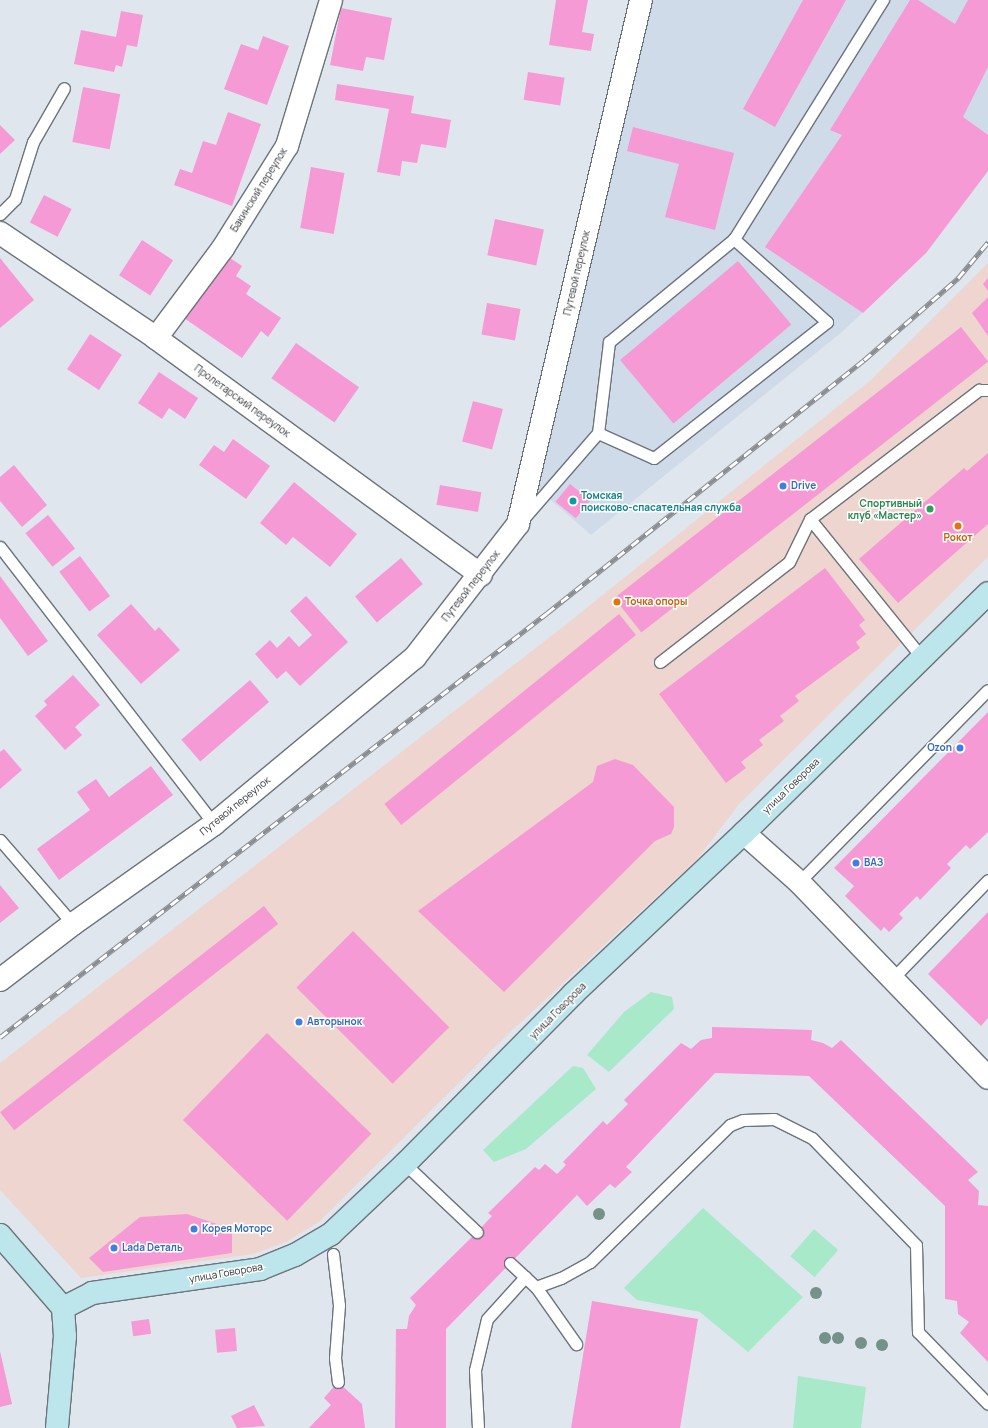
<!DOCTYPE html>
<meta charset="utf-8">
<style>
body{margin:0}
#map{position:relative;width:988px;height:1428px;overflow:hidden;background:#e0e6ee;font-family:Manrope,sans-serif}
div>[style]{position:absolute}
.commercial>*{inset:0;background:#efd5d0}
.built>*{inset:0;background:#d0dbea}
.green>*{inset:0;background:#a8e9ca;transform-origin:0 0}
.building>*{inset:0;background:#f59ad4;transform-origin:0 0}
.roads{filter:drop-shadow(1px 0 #6d737a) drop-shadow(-1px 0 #6d737a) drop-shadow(0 1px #6d737a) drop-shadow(0 -1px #6d737a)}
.lane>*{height:11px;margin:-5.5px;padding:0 5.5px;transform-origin:5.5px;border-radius:5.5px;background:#fff}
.street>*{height:22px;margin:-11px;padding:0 11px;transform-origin:11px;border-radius:11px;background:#fff}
.secondary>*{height:22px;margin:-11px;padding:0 11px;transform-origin:11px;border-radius:11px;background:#bce6ec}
.rail>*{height:4.5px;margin-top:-2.25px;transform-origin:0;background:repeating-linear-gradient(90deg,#fff 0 9px,#898d92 0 18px);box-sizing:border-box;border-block:1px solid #898d92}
.trees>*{width:12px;height:12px;margin:-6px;border-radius:50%;background:#74928a}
.dots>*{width:11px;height:11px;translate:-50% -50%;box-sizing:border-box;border:2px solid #fff;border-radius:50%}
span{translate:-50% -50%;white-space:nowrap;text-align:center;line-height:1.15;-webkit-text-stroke:3px #fff;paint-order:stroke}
.street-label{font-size:10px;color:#303235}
.shop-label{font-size:10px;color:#366cbe;font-weight:700}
.left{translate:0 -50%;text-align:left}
.right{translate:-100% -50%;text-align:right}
.culture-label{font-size:10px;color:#0d838f;font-weight:700}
.leisure-label{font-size:10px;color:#27864d;font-weight:700}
.food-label{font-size:10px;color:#c56008;font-weight:700}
</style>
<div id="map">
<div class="commercial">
<div style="clip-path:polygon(988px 263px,988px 557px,740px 803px,697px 859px,507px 1035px,319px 1222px,286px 1242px,253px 1254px,81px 1278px,0 1190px,0 1063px,564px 626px,872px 379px)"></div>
</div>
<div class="built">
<div style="clip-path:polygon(650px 0,988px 0,988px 171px,926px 253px,842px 332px,591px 535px,536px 487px)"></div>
</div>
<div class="green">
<div style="clip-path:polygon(651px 992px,672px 997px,674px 1009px,609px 1072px,587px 1055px,624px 1012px)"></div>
<div style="clip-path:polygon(573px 1066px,583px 1068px,596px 1089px,526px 1149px,494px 1162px,483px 1150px)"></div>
<div style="clip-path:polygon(703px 1208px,803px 1297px,748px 1352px,700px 1312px,637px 1300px,624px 1288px)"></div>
<div style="left:814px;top:1229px;width:32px;height:36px;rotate:41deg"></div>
<div style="clip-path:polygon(798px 1376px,866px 1387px,861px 1428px,793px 1428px)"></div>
</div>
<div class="building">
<div style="clip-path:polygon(556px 0,588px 0,582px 32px,594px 34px,591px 51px,549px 45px)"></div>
<div style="clip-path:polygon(803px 0,846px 0,775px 127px,743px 109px)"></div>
<div style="clip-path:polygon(910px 0,918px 0,955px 24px,968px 0,988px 0,988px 67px,963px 117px,988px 135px,988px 171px,926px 253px,863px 313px,765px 247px,842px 135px,830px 130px)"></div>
<div style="clip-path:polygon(341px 8px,392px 18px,384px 60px,366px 57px,363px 71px,330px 65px)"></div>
<div style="clip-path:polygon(121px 11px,143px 15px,137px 47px,127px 45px,122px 67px,116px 65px,114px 72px,74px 64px,81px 30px,116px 37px)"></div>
<div style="clip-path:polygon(263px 36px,289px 46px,267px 105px,224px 89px,241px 44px,258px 50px)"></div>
<div style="left:528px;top:72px;width:37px;height:28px;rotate:9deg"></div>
<div style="clip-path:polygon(337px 84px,414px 96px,411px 113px,451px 120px,446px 148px,421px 144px,417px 163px,402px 161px,400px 176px,377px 172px,389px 109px,335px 100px)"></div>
<div style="left:83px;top:87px;width:38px;height:56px;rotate:11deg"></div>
<div style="clip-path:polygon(228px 112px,261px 124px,232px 206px,174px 185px,180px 169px,192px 173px,203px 141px,216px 145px)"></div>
<div style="clip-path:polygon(0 125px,15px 140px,0 154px)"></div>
<div style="clip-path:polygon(633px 127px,734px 153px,715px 230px,665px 217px,679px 164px,627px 151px)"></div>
<div style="left:311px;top:167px;width:34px;height:62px;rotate:10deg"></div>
<div style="left:44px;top:195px;width:31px;height:31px;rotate:27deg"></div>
<div style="left:495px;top:219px;width:50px;height:37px;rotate:12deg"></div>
<div style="left:142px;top:240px;width:37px;height:42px;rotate:33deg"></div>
<div style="clip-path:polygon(227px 256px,242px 266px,236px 276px,251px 286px,246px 294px,281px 318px,268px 337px,261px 331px,242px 358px,184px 318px)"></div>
<div style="clip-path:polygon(0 258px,34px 300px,0 328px)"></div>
<div style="left:738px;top:261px;width:83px;height:154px;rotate:50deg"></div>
<div style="clip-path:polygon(988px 278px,988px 291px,983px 284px)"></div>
<div style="clip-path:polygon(988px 297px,988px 336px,972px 313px)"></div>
<div style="left:487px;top:303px;width:34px;height:32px;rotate:10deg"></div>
<div style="left:961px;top:327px;width:44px;height:440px;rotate:52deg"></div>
<div style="left:90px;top:334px;width:38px;height:42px;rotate:33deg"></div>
<div style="left:296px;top:343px;width:77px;height:43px;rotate:35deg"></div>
<div style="clip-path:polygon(159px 372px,198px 398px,185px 419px,169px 408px,162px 419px,138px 403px)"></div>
<div style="left:473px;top:401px;width:31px;height:42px;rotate:15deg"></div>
<div style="clip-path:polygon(233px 439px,270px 466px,246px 499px,199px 465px,214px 445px,224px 452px)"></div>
<div style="clip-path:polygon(988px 453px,988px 524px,898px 603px,859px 559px,964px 468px,967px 471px)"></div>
<div style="clip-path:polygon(14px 465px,47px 505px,22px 527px,0 501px,0 477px)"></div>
<div style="clip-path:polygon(294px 482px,357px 534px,330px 567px,293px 537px,286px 545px,260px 523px)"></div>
<div style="left:570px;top:484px;width:26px;height:23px;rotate:39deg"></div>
<div style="left:440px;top:485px;width:42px;height:20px;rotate:10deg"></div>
<div style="left:48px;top:515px;width:43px;height:29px;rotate:51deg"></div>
<div style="left:80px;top:556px;width:50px;height:26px;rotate:53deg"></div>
<div style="left:401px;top:558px;width:34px;height:60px;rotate:50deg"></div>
<div style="clip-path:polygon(825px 568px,865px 620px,859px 625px,866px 634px,856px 642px,860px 648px,795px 696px,799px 701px,780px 716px,784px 721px,759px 740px,763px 745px,741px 762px,746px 768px,726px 783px,659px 694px)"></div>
<div style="clip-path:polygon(0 576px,48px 641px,28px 656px,0 618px)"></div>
<div style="clip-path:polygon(306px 596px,348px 642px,300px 686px,286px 671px,277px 679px,255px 654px,270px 640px,277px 648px,289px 636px,299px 647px,312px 635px,290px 611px)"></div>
<div style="clip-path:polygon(131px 604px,155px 631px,159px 627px,180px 650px,141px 684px,97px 635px)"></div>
<div style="left:619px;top:614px;width:27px;height:302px;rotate:51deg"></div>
<div style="clip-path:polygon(73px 675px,100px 705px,75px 727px,82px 735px,65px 750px,35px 716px,47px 705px,44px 701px)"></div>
<div style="left:250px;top:680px;width:29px;height:91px;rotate:49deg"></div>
<div style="clip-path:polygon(988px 712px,988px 832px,970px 849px,966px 845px,947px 864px,951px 868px,920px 900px,917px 896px,899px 914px,903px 918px,889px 932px,884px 927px,881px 931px,845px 896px,854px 886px,834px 868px)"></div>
<div style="clip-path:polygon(4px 749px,22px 770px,0 789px,0 752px)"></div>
<div style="clip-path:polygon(615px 759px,633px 765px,674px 807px,674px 827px,671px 834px,655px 841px,504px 992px,418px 911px,593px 782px,597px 766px)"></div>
<div style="clip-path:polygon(151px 766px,173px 795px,59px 880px,37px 849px,90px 810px,77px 792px,96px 779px,109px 797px)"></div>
<div style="clip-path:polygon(0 885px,19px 908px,0 923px)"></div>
<div style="left:264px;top:906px;width:23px;height:335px;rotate:52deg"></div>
<div style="clip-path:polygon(988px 912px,988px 1018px,981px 1026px,928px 974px)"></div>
<div style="left:353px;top:931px;width:136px;height:80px;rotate:45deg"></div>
<div style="clip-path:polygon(712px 1027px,812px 1030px,811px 1040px,823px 1043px,832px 1048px,841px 1040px,978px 1172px,968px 1180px,979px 1191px,978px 1205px,988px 1206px,988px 1362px,960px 1333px,969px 1322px,958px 1314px,957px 1301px,945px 1299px,945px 1206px,809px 1076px,715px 1073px,626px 1167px,632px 1172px,615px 1188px,610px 1184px,587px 1206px,577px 1195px,446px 1329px,446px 1428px,395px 1428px,396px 1329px,407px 1329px,409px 1316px,416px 1305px,410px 1298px,477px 1232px,492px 1216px,488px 1213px,535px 1167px,539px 1170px,545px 1164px,557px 1174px,566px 1165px,563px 1162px,603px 1121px,607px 1125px,628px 1104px,624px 1100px,681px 1043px,691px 1049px,701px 1040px,712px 1038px)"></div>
<div style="left:267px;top:1033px;width:145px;height:121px;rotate:44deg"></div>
<div style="clip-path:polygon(187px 1214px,232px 1229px,232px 1253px,103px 1272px,89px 1258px,140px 1217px)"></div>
<div style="clip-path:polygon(592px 1301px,698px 1319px,680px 1428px,571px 1428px)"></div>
<div style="left:149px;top:1319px;width:15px;height:18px;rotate:82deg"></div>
<div style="left:235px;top:1328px;width:23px;height:20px;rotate:85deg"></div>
<div style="clip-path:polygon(0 1351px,12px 1404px,0 1407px)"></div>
<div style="clip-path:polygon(338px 1382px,362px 1404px,365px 1428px,309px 1428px,331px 1405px,324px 1398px)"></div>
<div style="clip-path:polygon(254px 1405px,265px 1426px,237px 1428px,231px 1416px)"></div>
</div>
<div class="roads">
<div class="lane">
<div style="left:0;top:214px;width:21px;rotate:-45deg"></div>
<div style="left:15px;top:199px;width:60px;rotate:-72.5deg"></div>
<div style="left:33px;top:142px;width:62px;rotate:-60.1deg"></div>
<div style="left:598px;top:433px;width:61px;rotate:24.1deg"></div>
<div style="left:654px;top:458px;width:220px;rotate:-38.2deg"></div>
<div style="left:827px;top:322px;width:125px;rotate:-138.3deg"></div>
<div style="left:524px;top:518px;width:113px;rotate:-49deg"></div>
<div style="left:598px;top:433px;width:92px;rotate:-83.1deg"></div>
<div style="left:609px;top:342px;width:162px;rotate:-39.5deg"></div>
<div style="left:734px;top:239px;width:282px;rotate:-58.1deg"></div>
<div style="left:810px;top:519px;width:179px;rotate:51.1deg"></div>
<div style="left:0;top:547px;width:350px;rotate:52.3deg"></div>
<div style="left:660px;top:662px;width:163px;rotate:-37.8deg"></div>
<div style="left:789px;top:562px;width:48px;rotate:-64deg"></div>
<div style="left:810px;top:519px;width:213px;rotate:-37.4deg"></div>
<div style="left:979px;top:390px;width:9px"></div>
<div style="left:0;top:840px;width:111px;rotate:49deg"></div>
<div style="left:799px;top:882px;width:269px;rotate:-45.5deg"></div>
<div style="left:893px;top:978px;width:136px;rotate:-45.9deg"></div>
<div style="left:405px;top:1164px;width:99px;rotate:43.4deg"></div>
<div style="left:333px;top:1254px;width:51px;rotate:83.3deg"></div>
<div style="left:339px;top:1305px;width:53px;rotate:94.3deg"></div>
<div style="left:335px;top:1358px;width:24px;rotate:83deg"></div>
<div style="left:510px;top:1263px;width:35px;rotate:43deg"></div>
<div style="left:536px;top:1287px;width:70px;rotate:54.9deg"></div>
<div style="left:536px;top:1287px;width:27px;rotate:-20deg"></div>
<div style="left:561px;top:1278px;width:33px;rotate:-29deg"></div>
<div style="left:590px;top:1262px;width:196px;rotate:-44.4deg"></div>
<div style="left:730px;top:1125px;width:14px;rotate:-21deg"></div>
<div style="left:743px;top:1120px;width:31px;rotate:-2deg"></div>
<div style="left:774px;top:1119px;width:42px;rotate:26.6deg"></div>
<div style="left:812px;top:1138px;width:149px;rotate:45.8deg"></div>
<div style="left:916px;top:1245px;width:87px;rotate:88.7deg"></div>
<div style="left:918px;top:1332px;width:100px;rotate:45.8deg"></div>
<div style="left:478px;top:1428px;width:58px;rotate:-93deg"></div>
<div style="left:475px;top:1370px;width:52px;rotate:-76.8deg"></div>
<div style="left:487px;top:1319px;width:57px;rotate:-47.9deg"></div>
</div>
<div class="street">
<div style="left:0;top:233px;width:188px;rotate:33.9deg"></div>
<div style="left:156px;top:338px;width:402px;rotate:36.1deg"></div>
<div style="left:156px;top:338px;width:112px;rotate:-53.3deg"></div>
<div style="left:223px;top:248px;width:120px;rotate:-57.9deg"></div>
<div style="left:287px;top:146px;width:152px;rotate:-73.2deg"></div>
<div style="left:744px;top:833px;width:74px;rotate:41.7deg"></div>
<div style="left:799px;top:882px;width:272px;rotate:46deg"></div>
<div style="left:0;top:980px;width:92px;rotate:-37.5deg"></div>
<div style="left:73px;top:924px;width:173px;rotate:-35.3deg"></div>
<div style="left:214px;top:824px;width:261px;rotate:-39.7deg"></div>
<div style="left:415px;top:657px;width:168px;rotate:-52.2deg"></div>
<div style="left:518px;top:524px;width:538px;rotate:-76.79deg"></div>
</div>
<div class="secondary">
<div style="left:0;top:1235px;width:96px;rotate:49.2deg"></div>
<div style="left:63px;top:1308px;width:28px;rotate:86deg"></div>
<div style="left:65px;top:1336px;width:92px;rotate:95deg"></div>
<div style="left:63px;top:1308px;width:33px;rotate:-27deg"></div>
<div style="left:92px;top:1293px;width:170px;rotate:-8.1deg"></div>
<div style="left:260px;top:1269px;width:38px;rotate:-22deg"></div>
<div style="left:295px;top:1255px;width:42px;rotate:-30.3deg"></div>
<div style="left:331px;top:1234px;width:102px;rotate:-43.4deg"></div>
<div style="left:405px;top:1164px;width:239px;rotate:-45.3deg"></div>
<div style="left:573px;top:994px;width:235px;rotate:-43.3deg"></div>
<div style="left:744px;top:833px;width:342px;rotate:-44.5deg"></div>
</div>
</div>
<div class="rail">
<div style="left:0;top:1037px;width:692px;rotate:-37.78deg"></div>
<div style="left:547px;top:613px;width:406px;rotate:-38.6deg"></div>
<div style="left:864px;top:360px;width:125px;rotate:-41.1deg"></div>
<div style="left:958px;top:278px;width:47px;rotate:-50.2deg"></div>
</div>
<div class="trees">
<div style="left:599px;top:1214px"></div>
<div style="left:816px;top:1293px"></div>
<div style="left:825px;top:1338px"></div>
<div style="left:838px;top:1338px"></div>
<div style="left:861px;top:1343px"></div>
<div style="left:882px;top:1345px"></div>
</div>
<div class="dots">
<div style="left:783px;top:486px;background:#3f7fe0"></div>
<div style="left:573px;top:501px;background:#0f9aa8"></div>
<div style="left:930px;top:509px;background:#2e9e5b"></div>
<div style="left:958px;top:526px;background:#e8710a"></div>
<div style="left:617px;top:602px;background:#e8710a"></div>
<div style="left:960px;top:748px;background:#3f7fe0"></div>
<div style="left:856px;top:863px;background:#3f7fe0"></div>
<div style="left:299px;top:1022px;background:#3f7fe0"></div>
<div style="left:194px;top:1229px;background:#3f7fe0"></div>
<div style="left:114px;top:1248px;background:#3f7fe0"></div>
</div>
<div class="street-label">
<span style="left:259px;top:190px;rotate:-58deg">Бакинский переулок</span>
<span style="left:577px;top:273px;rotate:-77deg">Путевой переулок</span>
<span style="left:242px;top:401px;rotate:36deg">Пролетарский переулок</span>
<span style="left:471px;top:586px;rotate:-52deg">Путевой переулок</span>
<span style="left:791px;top:786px;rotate:-44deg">улица Говорова</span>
<span style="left:235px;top:806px;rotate:-39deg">Путевой переулок</span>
<span style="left:558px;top:1011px;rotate:-45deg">улица Говорова</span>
<span style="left:226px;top:1273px;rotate:-10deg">улица Говорова</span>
</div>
<div class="shop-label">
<span class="left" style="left:791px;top:486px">Drive</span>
<span class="right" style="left:952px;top:748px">Ozon</span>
<span class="left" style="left:864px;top:863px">ВАЗ</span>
<span class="left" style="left:307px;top:1022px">Авторынок</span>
<span class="left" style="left:202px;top:1229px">Корея Моторс</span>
<span class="left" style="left:122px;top:1248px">Lada Dеталь</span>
</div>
<div class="culture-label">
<span class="left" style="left:581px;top:501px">Томская<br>поисково-спасательная служба</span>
</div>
<div class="leisure-label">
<span class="right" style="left:922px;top:509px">Спортивный<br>клуб «Мастер»</span>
</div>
<div class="food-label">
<span style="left:958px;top:538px">Рокот</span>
<span class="left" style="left:625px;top:602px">Точка опоры</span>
</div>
</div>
